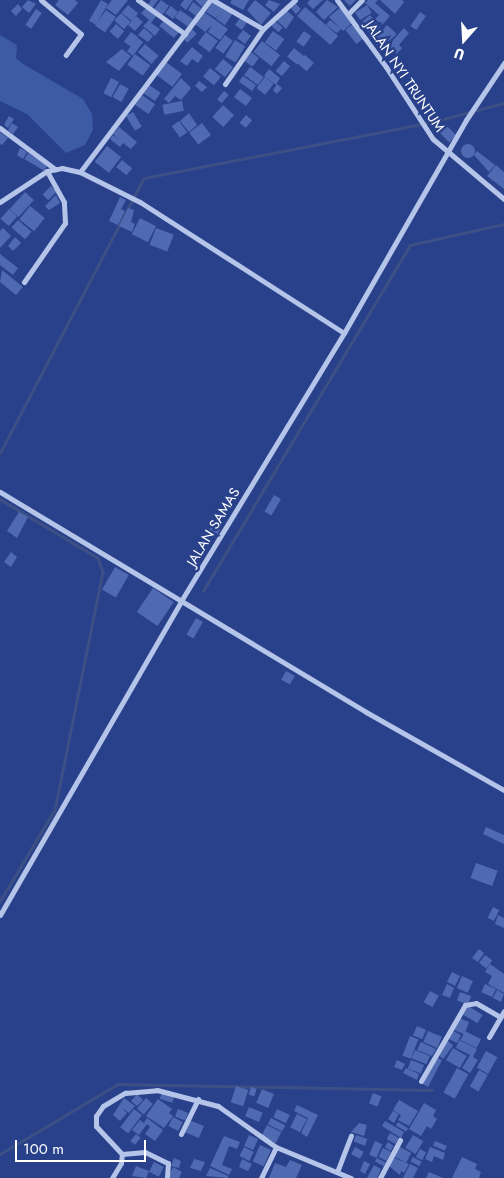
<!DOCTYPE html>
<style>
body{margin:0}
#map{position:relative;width:504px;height:1178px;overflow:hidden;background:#28418a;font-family:Jost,sans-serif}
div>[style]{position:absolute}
.green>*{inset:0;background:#3c5aa6}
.stream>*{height:2.5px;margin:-1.25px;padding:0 1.25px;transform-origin:1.25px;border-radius:1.25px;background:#3d5085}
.building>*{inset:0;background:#506ab1;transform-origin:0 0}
.round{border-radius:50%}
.minor>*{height:5px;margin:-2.5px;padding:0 2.5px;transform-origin:2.5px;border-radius:2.5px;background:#b5c4e9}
span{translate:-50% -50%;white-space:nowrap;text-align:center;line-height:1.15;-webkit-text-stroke:5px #28418a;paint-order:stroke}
.street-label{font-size:14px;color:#fff}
.north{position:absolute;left:439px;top:15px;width:50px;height:50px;-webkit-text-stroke:4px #28418a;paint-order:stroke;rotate:199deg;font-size:14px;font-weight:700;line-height:20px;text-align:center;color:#fff}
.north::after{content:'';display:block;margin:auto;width:18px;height:22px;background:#fff;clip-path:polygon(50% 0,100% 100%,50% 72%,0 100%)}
.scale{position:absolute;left:15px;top:1140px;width:131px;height:22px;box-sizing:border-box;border:2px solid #fff;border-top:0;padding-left:6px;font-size:15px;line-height:18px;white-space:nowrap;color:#fff;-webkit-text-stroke:4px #28418a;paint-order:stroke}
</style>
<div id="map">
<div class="green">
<div style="clip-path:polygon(0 35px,17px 45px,16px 58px,23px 64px,83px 99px,92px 114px,93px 130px,85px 145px,66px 153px,27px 114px,0 101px)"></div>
</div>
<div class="stream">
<div style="left:0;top:453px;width:310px;rotate:-62.4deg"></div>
<div style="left:144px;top:178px;width:293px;rotate:-11deg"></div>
<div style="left:432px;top:122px;width:74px;rotate:-14.8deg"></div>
<div style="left:0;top:499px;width:114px;rotate:31deg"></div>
<div style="left:98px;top:558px;width:15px;rotate:70deg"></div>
<div style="left:103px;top:572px;width:243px;rotate:101.4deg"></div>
<div style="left:55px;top:810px;width:107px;rotate:120.9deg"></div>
<div style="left:203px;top:591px;width:403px;rotate:-59.1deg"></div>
<div style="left:410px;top:245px;width:96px;rotate:-12.6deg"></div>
<div style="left:0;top:1154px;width:137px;rotate:-30.7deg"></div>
<div style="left:118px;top:1084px;width:314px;rotate:1.1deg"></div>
</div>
<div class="building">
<div style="clip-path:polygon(28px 0,36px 4px,29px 13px,22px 7px)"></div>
<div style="clip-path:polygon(59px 0,75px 0,78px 3px,68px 15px,55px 5px)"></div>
<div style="left:101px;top:0;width:8px;height:24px;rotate:30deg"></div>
<div style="clip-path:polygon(112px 0,128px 0,116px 15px,106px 8px)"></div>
<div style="clip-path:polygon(151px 0,158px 0,152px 8px,148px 5px)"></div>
<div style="left:161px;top:0;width:10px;height:11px;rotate:37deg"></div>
<div style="clip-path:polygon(184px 0,193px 0,186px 10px,180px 5px)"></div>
<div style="clip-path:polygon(195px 0,208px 0,202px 7px)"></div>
<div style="clip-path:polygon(232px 0,249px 0,243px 10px,230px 3px)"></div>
<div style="clip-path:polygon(255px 0,271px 13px,261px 25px,247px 10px)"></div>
<div style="clip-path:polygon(269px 0,280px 4px,274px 12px,265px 5px)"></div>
<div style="clip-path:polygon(310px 0,323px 0,313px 9px,307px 3px)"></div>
<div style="clip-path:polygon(327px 0,338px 7px,324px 20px,316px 12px)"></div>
<div style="clip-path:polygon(344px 0,356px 0,350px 6px)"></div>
<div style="clip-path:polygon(368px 0,378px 0,375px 3px,390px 16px,382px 25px,375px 19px,379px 15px,365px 3px)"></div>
<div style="clip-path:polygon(380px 0,402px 0,404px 2px,395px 14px)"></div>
<div style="clip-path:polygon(213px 1px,233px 13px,225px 25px,216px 19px,220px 14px,216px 18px,206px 12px)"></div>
<div style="clip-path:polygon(193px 2px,201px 8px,196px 16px,188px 10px)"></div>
<div style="clip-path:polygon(294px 2px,301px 9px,296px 14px,289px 6px)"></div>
<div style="clip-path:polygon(18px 4px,22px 9px,16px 16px,11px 11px)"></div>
<div style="left:128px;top:5px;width:13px;height:10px;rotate:39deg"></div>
<div style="left:367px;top:5px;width:9px;height:14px;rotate:58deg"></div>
<div style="clip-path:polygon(171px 6px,178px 12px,173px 19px,165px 13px)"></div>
<div style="clip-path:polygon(147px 7px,157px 15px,151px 23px,160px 29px,155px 36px,143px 26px,149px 20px,141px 13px)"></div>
<div style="left:305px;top:7px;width:44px;height:12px;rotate:41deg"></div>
<div style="clip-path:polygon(341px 7px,353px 22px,343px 31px,329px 17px)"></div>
<div style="left:36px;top:9px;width:7px;height:19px;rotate:34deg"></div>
<div style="clip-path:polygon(285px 9px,294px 17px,286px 29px,275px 19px)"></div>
<div style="left:106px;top:10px;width:12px;height:19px;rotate:35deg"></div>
<div style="left:180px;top:10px;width:16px;height:9px;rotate:35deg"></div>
<div style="clip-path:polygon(204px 12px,228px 29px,220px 40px,208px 32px,212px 25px,205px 32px,195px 24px)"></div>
<div style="left:420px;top:12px;width:7px;height:17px;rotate:34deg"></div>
<div style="left:121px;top:13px;width:13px;height:10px;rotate:42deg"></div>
<div style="left:370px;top:15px;width:18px;height:12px;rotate:49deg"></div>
<div style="left:136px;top:16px;width:9px;height:12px;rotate:41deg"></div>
<div style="clip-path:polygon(241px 17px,247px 22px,242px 30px,235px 25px)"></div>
<div style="left:165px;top:19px;width:19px;height:9px;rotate:39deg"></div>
<div style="left:273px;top:19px;width:13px;height:6px;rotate:42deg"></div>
<div style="clip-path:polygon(330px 20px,341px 29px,337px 33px,326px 25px)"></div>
<div style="left:354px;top:23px;width:18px;height:11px;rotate:52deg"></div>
<div style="left:116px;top:24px;width:11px;height:10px;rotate:41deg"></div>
<div style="left:387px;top:25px;width:13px;height:21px;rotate:42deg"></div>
<div style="clip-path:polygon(144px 28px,153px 36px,148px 42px,138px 35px)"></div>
<div style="left:191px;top:28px;width:8px;height:13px;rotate:45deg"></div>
<div style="clip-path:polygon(404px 28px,409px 33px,399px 45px,402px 48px,397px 54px,393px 50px,388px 55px,383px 51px)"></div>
<div style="left:243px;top:30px;width:10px;height:10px;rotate:37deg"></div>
<div style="left:273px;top:31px;width:14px;height:14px;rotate:36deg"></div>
<div style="left:304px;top:31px;width:9px;height:13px;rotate:36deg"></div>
<div style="left:131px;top:32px;width:9px;height:12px;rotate:36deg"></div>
<div style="left:206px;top:32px;width:15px;height:14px;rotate:37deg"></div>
<div style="left:225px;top:35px;width:10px;height:16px;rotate:37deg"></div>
<div style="clip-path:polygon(138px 38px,143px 42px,133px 56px,127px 51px)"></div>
<div style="left:235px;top:40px;width:12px;height:19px;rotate:31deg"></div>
<div style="left:262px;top:41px;width:23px;height:14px;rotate:38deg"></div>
<div style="left:145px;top:44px;width:18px;height:11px;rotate:41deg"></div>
<div style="clip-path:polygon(192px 47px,203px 56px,198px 63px,192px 59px,187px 66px,180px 61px)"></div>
<div style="left:294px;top:48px;width:13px;height:11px;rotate:39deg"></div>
<div style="clip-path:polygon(122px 49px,131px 56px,119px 71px,106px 62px)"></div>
<div style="left:251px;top:52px;width:10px;height:11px;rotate:37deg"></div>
<div style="left:135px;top:54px;width:19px;height:13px;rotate:36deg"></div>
<div style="left:305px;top:55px;width:12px;height:11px;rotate:42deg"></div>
<div style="left:223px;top:59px;width:13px;height:13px;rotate:39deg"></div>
<div style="left:284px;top:61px;width:8px;height:13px;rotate:40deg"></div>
<div style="left:166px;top:62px;width:20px;height:16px;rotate:37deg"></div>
<div style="left:250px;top:67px;width:17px;height:10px;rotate:36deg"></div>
<div style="left:210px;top:68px;width:14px;height:11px;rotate:39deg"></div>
<div style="clip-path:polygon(269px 69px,280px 78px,276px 85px,264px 76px)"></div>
<div style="left:243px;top:76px;width:16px;height:7px;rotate:35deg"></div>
<div style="left:265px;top:77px;width:11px;height:14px;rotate:38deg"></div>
<div style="left:111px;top:78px;width:9px;height:17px;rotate:27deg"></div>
<div style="clip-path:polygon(181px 78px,191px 88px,181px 100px,175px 96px,169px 103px,164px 99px)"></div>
<div style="clip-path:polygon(199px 81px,207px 87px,202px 92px,195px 86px)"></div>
<div style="left:120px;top:84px;width:10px;height:15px;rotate:29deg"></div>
<div style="clip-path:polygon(277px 84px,282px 88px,277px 94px,273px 90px)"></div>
<div style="left:149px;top:85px;width:14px;height:10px;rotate:34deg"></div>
<div style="left:240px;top:89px;width:15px;height:10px;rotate:37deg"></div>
<div style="left:224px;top:91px;width:6px;height:11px;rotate:39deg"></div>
<div style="left:142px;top:95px;width:16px;height:12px;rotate:35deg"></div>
<div style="left:182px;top:101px;width:10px;height:20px;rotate:79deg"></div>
<div style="left:223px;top:105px;width:15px;height:16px;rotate:42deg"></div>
<div style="left:133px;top:112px;width:17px;height:8px;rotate:59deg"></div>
<div style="clip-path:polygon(189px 113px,197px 125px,189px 132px,180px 121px)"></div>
<div style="left:246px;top:115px;width:8px;height:10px;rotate:40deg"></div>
<div style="clip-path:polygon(9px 116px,14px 119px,8px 128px,4px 125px)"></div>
<div style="left:179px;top:121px;width:14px;height:9px;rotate:54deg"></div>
<div style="clip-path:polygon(12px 123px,18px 127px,13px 134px,8px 130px)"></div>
<div style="left:202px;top:123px;width:15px;height:16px;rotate:53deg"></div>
<div style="left:445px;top:124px;width:16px;height:10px;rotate:45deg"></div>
<div style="clip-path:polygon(119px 127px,137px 142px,131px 149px,123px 143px,120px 147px,110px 139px,113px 135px,119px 139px,113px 134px)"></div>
<div style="clip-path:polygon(0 132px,8px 138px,2px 145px,0 144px)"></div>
<div class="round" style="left:461px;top:144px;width:14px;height:14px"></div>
<div style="left:107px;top:146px;width:18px;height:20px;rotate:38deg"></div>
<div style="clip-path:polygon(20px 148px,27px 152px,23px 159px,17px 155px)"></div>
<div style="clip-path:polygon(477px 151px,495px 165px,489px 172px,474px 155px)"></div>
<div style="left:28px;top:153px;width:23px;height:7px;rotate:31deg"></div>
<div style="left:122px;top:160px;width:13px;height:9px;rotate:39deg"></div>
<div style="clip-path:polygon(496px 165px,504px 172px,504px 189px,487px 176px)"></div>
<div style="left:51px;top:186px;width:8px;height:12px;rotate:45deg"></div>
<div style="left:25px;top:192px;width:12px;height:23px;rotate:42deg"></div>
<div style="clip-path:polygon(56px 195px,60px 203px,49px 210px,45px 206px)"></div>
<div style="clip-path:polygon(120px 197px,126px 200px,121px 209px,125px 211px,118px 225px,109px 221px)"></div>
<div style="left:30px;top:206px;width:19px;height:17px;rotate:39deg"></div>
<div style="clip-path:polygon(128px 208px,134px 210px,131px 222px,135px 224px,132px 232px,119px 226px)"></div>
<div style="left:9px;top:209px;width:11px;height:13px;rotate:41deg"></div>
<div style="left:140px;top:218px;width:18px;height:18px;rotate:27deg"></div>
<div style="left:18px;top:220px;width:18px;height:10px;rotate:41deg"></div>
<div style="clip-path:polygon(3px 228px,11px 236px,0 248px,0 231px)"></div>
<div style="left:156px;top:228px;width:19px;height:18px;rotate:21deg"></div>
<div style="clip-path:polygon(15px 237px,21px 243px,13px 251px,8px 246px)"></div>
<div style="clip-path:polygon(0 254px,18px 268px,13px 275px,0 265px)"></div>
<div style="clip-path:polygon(2px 270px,23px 287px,16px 295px,0 282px)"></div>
<div style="left:274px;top:495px;width:8px;height:19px;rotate:30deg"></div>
<div style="clip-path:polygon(19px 512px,28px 517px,17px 538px,7px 531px)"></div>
<div style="left:213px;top:522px;width:10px;height:12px;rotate:29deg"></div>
<div style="clip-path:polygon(11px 552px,17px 557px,11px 567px,4px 562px)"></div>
<div style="left:115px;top:567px;width:16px;height:26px;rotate:30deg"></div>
<div style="left:153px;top:588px;width:25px;height:29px;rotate:34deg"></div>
<div style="left:196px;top:618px;width:8px;height:19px;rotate:30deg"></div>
<div style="left:286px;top:671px;width:10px;height:10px;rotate:29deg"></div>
<div style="clip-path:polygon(486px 827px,504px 835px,504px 844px,483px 834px)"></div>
<div style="left:476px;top:863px;width:23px;height:16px;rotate:20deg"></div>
<div style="left:493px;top:907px;width:7px;height:12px;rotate:27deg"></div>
<div style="clip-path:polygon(498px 915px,504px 918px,504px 928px,495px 924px)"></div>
<div style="clip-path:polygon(479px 949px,484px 953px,478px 962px,472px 958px)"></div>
<div style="left:485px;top:955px;width:9px;height:10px;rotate:36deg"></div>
<div style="clip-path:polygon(490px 964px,504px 974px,504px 993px,488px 984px,492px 976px,485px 972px)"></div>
<div style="left:452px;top:972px;width:9px;height:11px;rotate:27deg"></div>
<div style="left:462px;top:976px;width:12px;height:13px;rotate:24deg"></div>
<div style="clip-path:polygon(447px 984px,454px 988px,450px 998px,442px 995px)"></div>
<div style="left:485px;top:984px;width:12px;height:9px;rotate:24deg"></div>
<div style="clip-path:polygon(497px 990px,504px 994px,501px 1002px,493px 998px)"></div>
<div style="left:430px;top:991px;width:10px;height:13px;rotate:29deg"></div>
<div style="left:460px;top:992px;width:12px;height:9px;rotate:20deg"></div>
<div style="left:468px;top:1006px;width:17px;height:10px;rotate:31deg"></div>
<div style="left:459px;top:1018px;width:11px;height:13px;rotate:22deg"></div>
<div style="left:417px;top:1026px;width:10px;height:10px;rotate:24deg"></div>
<div style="left:428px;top:1031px;width:15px;height:12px;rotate:23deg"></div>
<div style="left:453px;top:1031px;width:9px;height:9px;rotate:27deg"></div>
<div style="left:465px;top:1031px;width:18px;height:10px;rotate:27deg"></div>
<div style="left:410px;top:1036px;width:9px;height:21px;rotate:21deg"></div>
<div style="left:446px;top:1040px;width:9px;height:17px;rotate:36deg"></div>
<div style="clip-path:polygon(459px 1040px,477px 1049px,473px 1057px,478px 1060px,470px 1073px,462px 1068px,470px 1055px,456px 1048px)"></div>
<div style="clip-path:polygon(421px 1042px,436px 1049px,432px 1056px,417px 1050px)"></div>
<div style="left:453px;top:1048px;width:16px;height:14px;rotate:30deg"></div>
<div style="left:415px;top:1050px;width:16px;height:9px;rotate:22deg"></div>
<div style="left:486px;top:1051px;width:13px;height:19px;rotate:29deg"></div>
<div style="clip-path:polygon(436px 1057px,442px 1060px,428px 1087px,421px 1083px)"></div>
<div style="clip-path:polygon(397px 1060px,405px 1064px,402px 1070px,394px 1067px)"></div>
<div style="left:411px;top:1060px;width:14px;height:9px;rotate:21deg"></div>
<div style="clip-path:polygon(406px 1068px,419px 1074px,417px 1080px,403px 1073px)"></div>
<div style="left:457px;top:1068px;width:13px;height:28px;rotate:29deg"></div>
<div style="left:479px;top:1070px;width:10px;height:19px;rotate:29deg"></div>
<div style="left:236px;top:1086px;width:13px;height:17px;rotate:18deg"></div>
<div style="left:251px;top:1087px;width:6px;height:8px;rotate:18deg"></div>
<div style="left:262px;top:1089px;width:13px;height:15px;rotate:23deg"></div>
<div style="left:162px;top:1092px;width:13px;height:7px;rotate:18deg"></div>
<div style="left:373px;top:1093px;width:9px;height:11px;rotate:21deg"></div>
<div style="clip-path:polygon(137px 1094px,143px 1100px,137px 1106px,131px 1101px)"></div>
<div style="clip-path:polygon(124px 1098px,135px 1106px,129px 1113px,122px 1108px,127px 1113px,120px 1121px,113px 1115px)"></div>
<div style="left:146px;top:1098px;width:9px;height:14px;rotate:41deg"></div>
<div style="clip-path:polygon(158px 1099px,172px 1109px,169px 1113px,173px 1116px,164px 1128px,146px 1116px)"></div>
<div style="clip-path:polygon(399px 1100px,418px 1111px,409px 1126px,398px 1120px,401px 1115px,393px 1110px)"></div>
<div style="clip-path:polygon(424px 1103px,436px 1110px,433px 1116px,437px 1119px,431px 1129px,427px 1126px,421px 1136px,409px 1129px)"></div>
<div style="clip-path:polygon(297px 1105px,318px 1115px,307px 1137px,301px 1133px,308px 1118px,294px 1111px)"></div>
<div style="left:249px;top:1107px;width:15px;height:10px;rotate:23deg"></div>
<div style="left:134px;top:1109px;width:10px;height:23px;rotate:37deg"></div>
<div style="left:178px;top:1109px;width:11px;height:8px;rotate:22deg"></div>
<div style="left:277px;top:1109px;width:14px;height:9px;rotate:25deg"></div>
<div style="clip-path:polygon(393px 1111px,399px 1114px,394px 1123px,388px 1119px)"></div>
<div style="left:297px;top:1114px;width:11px;height:15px;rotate:27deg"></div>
<div style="left:173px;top:1117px;width:11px;height:10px;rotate:27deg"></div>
<div style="clip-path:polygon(147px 1118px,163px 1130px,155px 1141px,145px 1134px,150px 1127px,147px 1124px,139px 1135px,132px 1130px,140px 1120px,144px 1123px)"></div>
<div style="left:271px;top:1118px;width:16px;height:7px;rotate:27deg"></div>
<div style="left:189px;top:1120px;width:16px;height:13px;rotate:22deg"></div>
<div style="clip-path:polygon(385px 1121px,404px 1132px,401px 1138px,382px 1126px)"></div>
<div style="left:398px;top:1122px;width:12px;height:4px;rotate:31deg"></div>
<div style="clip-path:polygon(359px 1123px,367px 1125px,364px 1136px,351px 1132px)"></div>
<div style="left:267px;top:1125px;width:16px;height:12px;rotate:27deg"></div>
<div style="left:390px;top:1133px;width:10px;height:7px;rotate:29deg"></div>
<div style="left:136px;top:1134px;width:6px;height:9px;rotate:39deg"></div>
<div style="left:249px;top:1135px;width:10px;height:12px;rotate:24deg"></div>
<div style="left:356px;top:1135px;width:12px;height:7px;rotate:20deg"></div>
<div style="left:413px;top:1135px;width:12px;height:15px;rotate:31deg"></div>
<div style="clip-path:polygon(224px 1136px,240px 1142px,237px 1149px,229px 1146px,222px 1165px,232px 1169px,229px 1175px,210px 1166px)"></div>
<div style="left:375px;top:1141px;width:8px;height:15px;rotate:23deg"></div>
<div style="left:435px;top:1141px;width:13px;height:5px;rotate:23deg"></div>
<div style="left:388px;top:1142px;width:7px;height:6px;rotate:34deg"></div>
<div style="left:260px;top:1145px;width:12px;height:18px;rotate:24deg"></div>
<div style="left:398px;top:1146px;width:15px;height:11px;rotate:28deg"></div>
<div style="left:244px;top:1147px;width:11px;height:10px;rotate:27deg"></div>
<div style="left:355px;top:1147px;width:10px;height:8px;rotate:29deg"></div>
<div style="clip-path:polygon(430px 1147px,445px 1153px,443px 1160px,434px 1156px,432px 1162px,425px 1159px)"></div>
<div style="left:383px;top:1148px;width:9px;height:10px;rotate:27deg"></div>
<div style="left:420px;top:1149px;width:7px;height:9px;rotate:27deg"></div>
<div style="clip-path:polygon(392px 1157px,409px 1164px,404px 1173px,401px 1171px,400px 1175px,388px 1165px)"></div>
<div style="left:413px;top:1157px;width:10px;height:5px;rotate:29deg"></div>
<div style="clip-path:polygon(462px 1157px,477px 1164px,475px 1169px,481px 1172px,479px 1178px,452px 1178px)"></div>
<div style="clip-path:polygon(174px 1158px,181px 1161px,179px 1168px,171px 1166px)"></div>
<div style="left:377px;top:1158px;width:10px;height:4px;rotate:29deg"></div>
<div style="clip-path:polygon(194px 1159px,205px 1162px,201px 1171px,190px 1168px)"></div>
<div style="clip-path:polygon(242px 1159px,252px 1164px,248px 1171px,239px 1167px)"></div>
<div style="clip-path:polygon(290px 1160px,302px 1165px,296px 1178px,269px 1178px,275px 1163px,286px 1167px)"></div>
<div style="clip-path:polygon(364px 1161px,370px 1164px,365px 1174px,360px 1171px)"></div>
<div style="left:154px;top:1162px;width:11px;height:11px;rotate:27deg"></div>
<div style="clip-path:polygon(410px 1164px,418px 1168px,413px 1178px,403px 1178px)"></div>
<div style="clip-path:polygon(374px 1165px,381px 1169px,377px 1178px,367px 1178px)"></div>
<div style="clip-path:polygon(136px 1166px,149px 1171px,146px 1178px,132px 1176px)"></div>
<div style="clip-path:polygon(173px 1167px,182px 1172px,179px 1178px,168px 1178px)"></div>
<div style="clip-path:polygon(210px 1168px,228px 1176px,228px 1178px,206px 1176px)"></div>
<div style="clip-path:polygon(429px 1172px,443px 1178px,426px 1178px)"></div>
</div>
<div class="minor">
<div style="left:41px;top:0;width:52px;rotate:40.4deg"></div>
<div style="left:81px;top:34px;width:26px;rotate:126deg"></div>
<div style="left:138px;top:0;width:58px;rotate:35.9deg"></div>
<div style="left:213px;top:0;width:58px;rotate:30.1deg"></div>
<div style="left:337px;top:0;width:83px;rotate:53.8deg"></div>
<div style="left:386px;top:67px;width:86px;rotate:56.9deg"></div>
<div style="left:433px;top:139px;width:93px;rotate:40.2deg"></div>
<div style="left:349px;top:13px;width:18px;rotate:-45deg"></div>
<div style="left:225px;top:84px;width:67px;rotate:-55.4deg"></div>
<div style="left:263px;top:29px;width:43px;rotate:-42.2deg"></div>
<div style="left:0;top:128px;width:69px;rotate:36.7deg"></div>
<div style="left:80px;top:172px;width:216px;rotate:-52.9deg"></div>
<div style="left:0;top:202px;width:56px;rotate:-33.4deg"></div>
<div style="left:47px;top:171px;width:15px;rotate:-11deg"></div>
<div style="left:62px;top:168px;width:18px;rotate:13deg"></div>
<div style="left:80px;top:172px;width:67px;rotate:26.6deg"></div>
<div style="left:140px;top:202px;width:242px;rotate:32.7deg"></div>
<div style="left:24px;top:282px;width:72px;rotate:-55.2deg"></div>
<div style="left:65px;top:223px;width:21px;rotate:-93deg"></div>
<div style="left:64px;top:202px;width:35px;rotate:-119deg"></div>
<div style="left:0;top:492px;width:427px;rotate:31deg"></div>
<div style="left:366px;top:712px;width:159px;rotate:29.5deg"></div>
<div style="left:0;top:915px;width:362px;rotate:-60deg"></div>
<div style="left:181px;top:601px;width:314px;rotate:-58.7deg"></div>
<div style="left:344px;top:333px;width:245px;rotate:-60.2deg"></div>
<div style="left:466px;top:120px;width:69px;rotate:-56.3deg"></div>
<div style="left:489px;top:1037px;width:30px;rotate:-60deg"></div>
<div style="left:421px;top:1081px;width:88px;rotate:-59.9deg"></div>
<div style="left:465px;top:1005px;width:11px;rotate:-10deg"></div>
<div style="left:476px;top:1003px;width:28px;rotate:30deg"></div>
<div style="left:181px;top:1134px;width:39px;rotate:-64deg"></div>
<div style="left:122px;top:1154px;width:23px;rotate:-5deg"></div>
<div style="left:145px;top:1152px;width:25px;rotate:26deg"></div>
<div style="left:168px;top:1163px;width:15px;rotate:94deg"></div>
<div style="left:337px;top:1172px;width:39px;rotate:-69deg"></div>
<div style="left:112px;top:1178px;width:17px;rotate:-59deg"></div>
<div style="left:121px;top:1163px;width:9px;rotate:-84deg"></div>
<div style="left:122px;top:1154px;width:38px;rotate:-133deg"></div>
<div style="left:96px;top:1126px;width:10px;rotate:-90deg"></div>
<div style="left:96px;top:1116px;width:12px;rotate:-55deg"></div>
<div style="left:103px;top:1106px;width:26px;rotate:-31deg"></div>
<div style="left:125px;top:1093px;width:32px;rotate:-5deg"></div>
<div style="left:157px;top:1090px;width:63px;rotate:14.7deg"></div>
<div style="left:218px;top:1106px;width:71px;rotate:35.3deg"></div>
<div style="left:276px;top:1147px;width:81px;rotate:22.5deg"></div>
<div style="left:261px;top:1178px;width:34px;rotate:-64deg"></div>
<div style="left:380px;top:1178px;width:43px;rotate:-62.2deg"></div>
</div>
<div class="street-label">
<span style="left:405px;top:76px;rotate:56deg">JALAN NYI TRUNTUM</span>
<span style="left:213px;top:527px;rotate:-59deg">JALAN SAMAS</span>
</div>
<div class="north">U</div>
<div class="scale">100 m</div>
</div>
